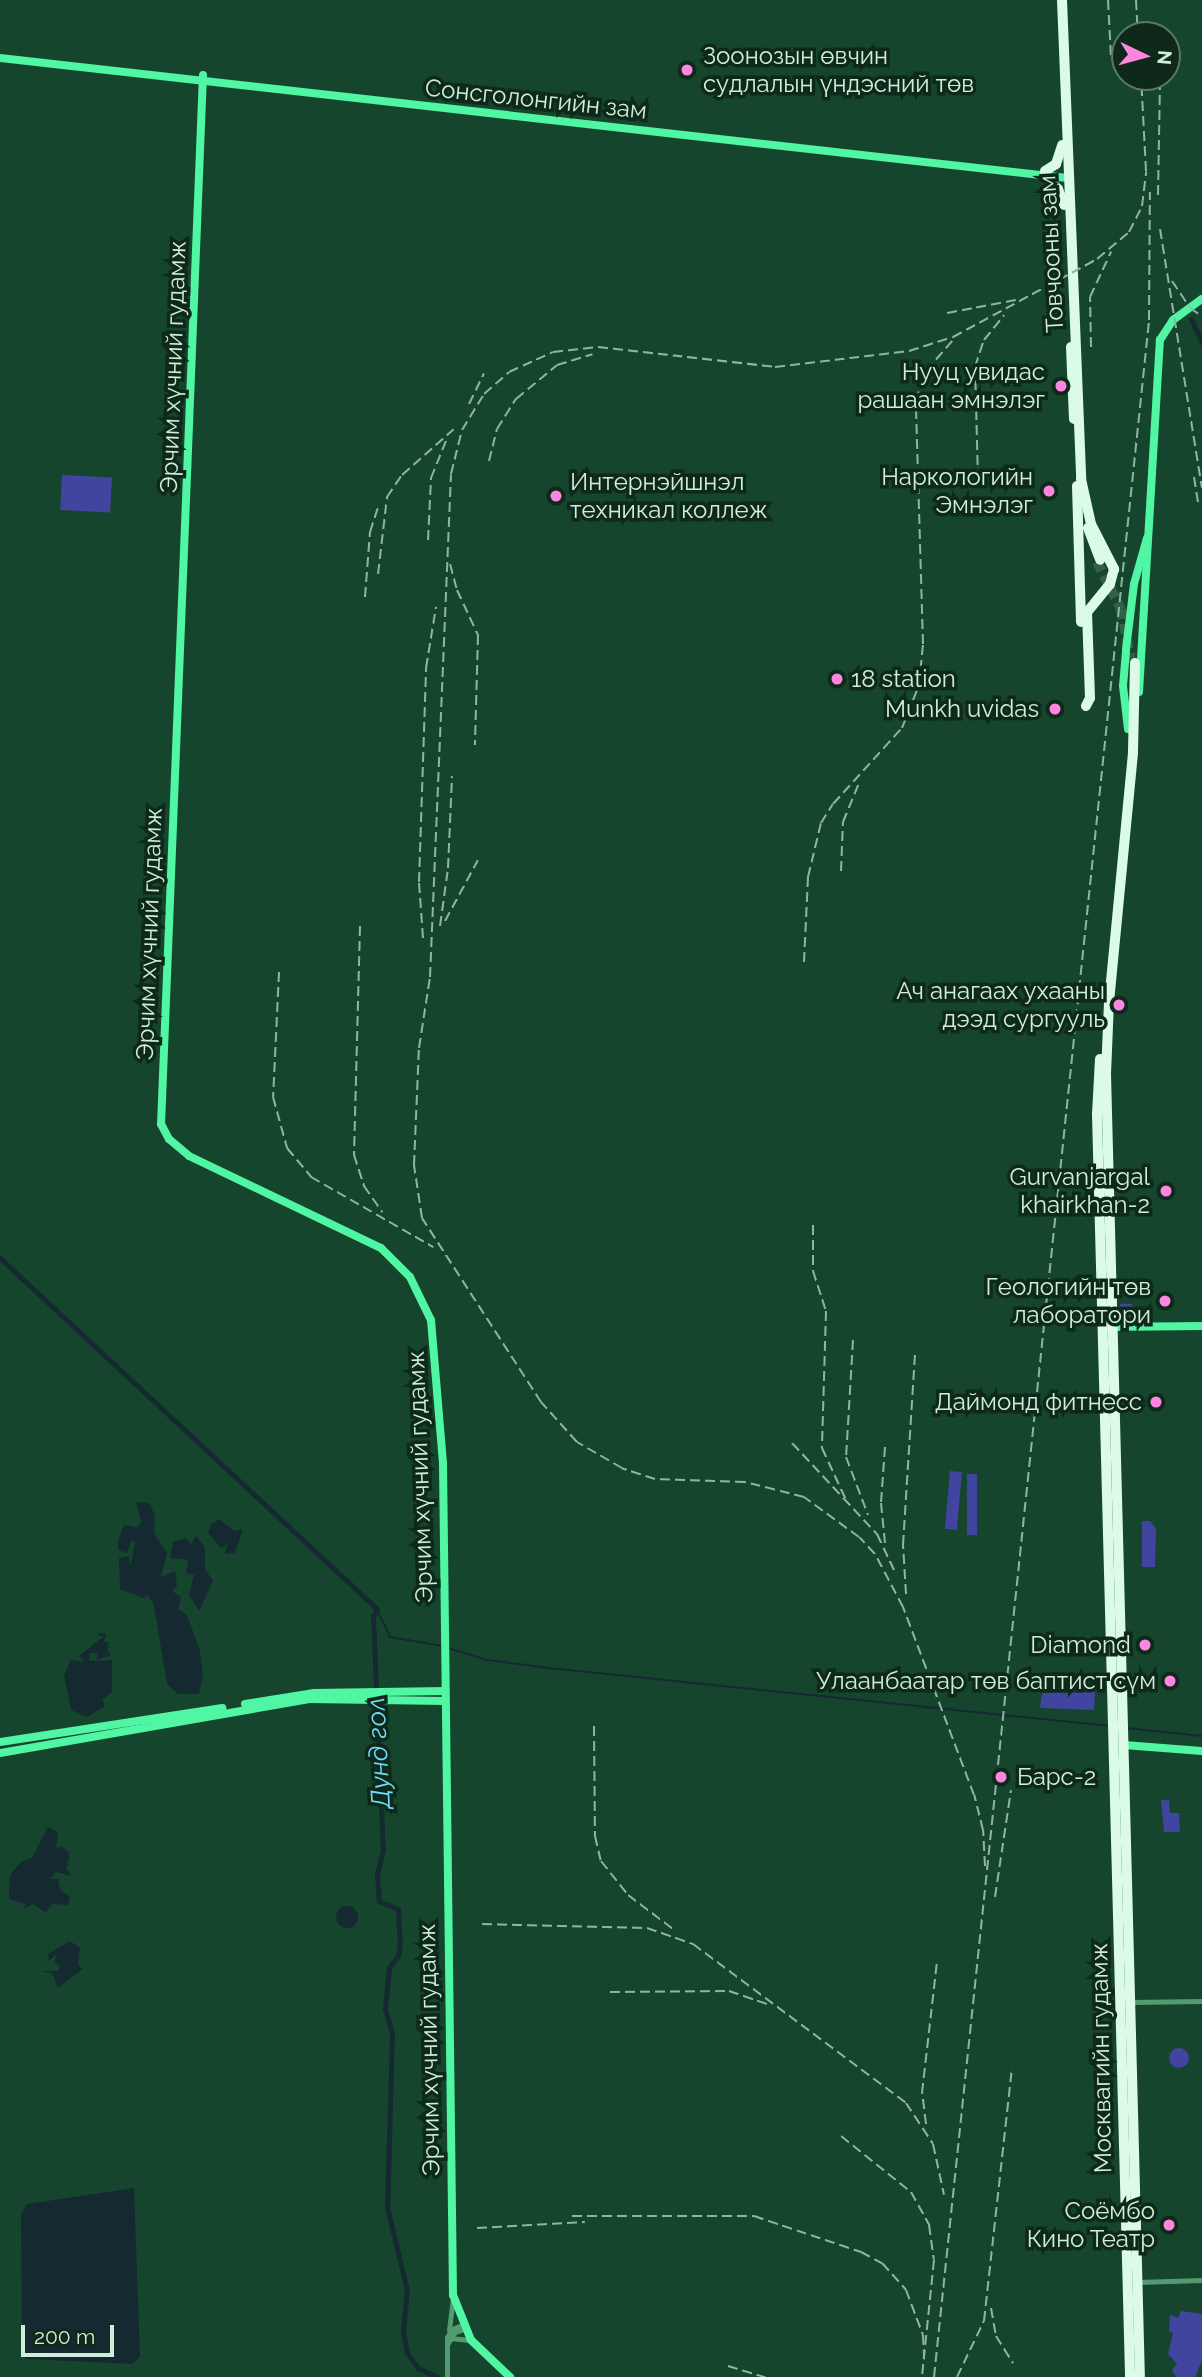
<!DOCTYPE html>
<meta charset="utf-8">
<style>
body{margin:0}
#map{position:relative;width:1202px;height:2377px;overflow:hidden;background:#15462d;font-family:Raleway,sans-serif}
div>[style]{position:absolute}
.green>*{inset:0;background:#41459f;transform-origin:0 0}
.round{border-radius:50%}
.water>*{inset:0;background:#142a30}
.stream>*{height:2px;margin:-1px;padding:0 1px;transform-origin:1px;border-radius:1px;background:#142a30}
.river>*{height:5px;margin:-2.5px;padding:0 2.5px;transform-origin:2.5px;border-radius:2.5px;background:#142a30}
.highway-tunnel>*{height:10px;margin-top:-5px;transform-origin:0;background:repeating-linear-gradient(90deg,#315f47 0 10px,transparent 0 15px)}
.minor>*{height:5px;margin:-2.5px;padding:0 2.5px;transform-origin:2.5px;border-radius:2.5px;background:#539a71}
.major>*{height:8px;margin:-4px;padding:0 4px;transform-origin:4px;border-radius:4px;background:#50f6a3}
.highway>*{height:10px;margin:-5px;padding:0 5px;transform-origin:5px;border-radius:5px;background:#dcfbe7}
.rail>*{height:2px;margin-top:-1px;transform-origin:0;background:repeating-linear-gradient(90deg,#90b59f 0 10px,transparent 0 15px)}
.dots>*{width:19px;height:19px;translate:-50% -50%;box-sizing:border-box;border:4px solid #0e291a;border-radius:50%}
span{translate:-50% -50%;white-space:nowrap;text-align:center;line-height:1.15;-webkit-text-stroke:7px #0e291a;paint-order:stroke}
.poi-label{font-size:24px;color:#ceeed9}
.left{translate:0 -50%;text-align:left}
.right{translate:-100% -50%;text-align:right}
.street-label{font-size:24px;color:#ceeed9}
.water-label{font-size:26px;color:#6eddfa;font-style:italic}
.north{position:absolute;left:1111px;top:21px;width:70px;height:70px;box-sizing:border-box;background:#0e291a;border:2px solid #5b7866;border-radius:50%;rotate:95deg;font-size:19px;font-weight:700;line-height:28px;text-align:center;color:#ceeed9}
.north::after{content:'';display:block;margin:auto;width:24px;height:32px;background:#fe86e1;clip-path:polygon(50% 0,100% 100%,50% 72%,0 100%)}
.scale{position:absolute;left:21px;top:2325px;width:93px;height:32px;box-sizing:border-box;border:4px solid #ceeed9;border-top:0;padding-left:9px;font-size:21px;line-height:24px;white-space:nowrap;color:#ceeed9;-webkit-text-stroke:5px #0e291a;paint-order:stroke}
</style>
<div id="map">
<div class="green">
<div style="left:62px;top:475px;width:50px;height:35px;rotate:3deg"></div>
<div style="clip-path:polygon(1120px 1304px,1132px 1304px,1132px 1323px,1120px 1318px)"></div>
<div style="left:950px;top:1471px;width:12px;height:58px;rotate:5deg"></div>
<div style="left:967px;top:1474px;width:10px;height:61px"></div>
<div style="clip-path:polygon(1142px 1521px,1150px 1521px,1156px 1529px,1155px 1567px,1142px 1567px)"></div>
<div style="clip-path:polygon(1095px 1692px,1094px 1710px,1040px 1708px,1042px 1693px)"></div>
<div style="clip-path:polygon(1161px 1800px,1169px 1800px,1170px 1813px,1179px 1813px,1180px 1832px,1164px 1832px)"></div>
<div class="round" style="left:1169px;top:2048px;width:20px;height:20px"></div>
<div style="clip-path:polygon(1181px 2311px,1202px 2314px,1202px 2360px,1195px 2377px,1176px 2377px,1172px 2370px,1177px 2364px,1168px 2354px,1173px 2333px,1169px 2332px,1170px 2315px,1178px 2318px)"></div>
</div>
<div class="water">
<div style="clip-path:polygon(136px 1502px,149px 1503px,155px 1515px,154px 1533px,167px 1553px,161px 1577px,175px 1571px,177px 1586px,172px 1591px,181px 1597px,178px 1609px,187px 1615px,200px 1651px,203px 1675px,199px 1694px,178px 1694px,167px 1684px,154px 1606px,148px 1595px,143px 1598px,120px 1589px,119px 1558px,129px 1556px,130px 1567px,135px 1543px,132px 1540px,127px 1553px,118px 1550px,118px 1541px,124px 1525px,137px 1527px,141px 1522px)"></div>
<div style="clip-path:polygon(219px 1519px,235px 1531px,243px 1529px,235px 1553px,225px 1554px,227px 1544px,221px 1548px,208px 1533px,210px 1525px)"></div>
<div style="clip-path:polygon(196px 1536px,205px 1547px,205px 1569px,213px 1581px,199px 1611px,189px 1595px,194px 1575px,186px 1573px,188px 1560px,170px 1558px,173px 1542px,186px 1538px,191px 1544px)"></div>
<div style="clip-path:polygon(100px 1633px,106px 1634px,104px 1642px,109px 1643px,106px 1647px,110px 1646px,107px 1650px,111px 1655px,96px 1660px,98px 1653px,90px 1653px,89px 1661px,112px 1660px,112px 1692px,102px 1700px,105px 1706px,87px 1717px,71px 1710px,64px 1675px,71px 1660px,85px 1662px,79px 1656px,104px 1636px,98px 1636px)"></div>
<div style="clip-path:polygon(48px 1827px,58px 1832px,56px 1848px,62px 1846px,69px 1852px,69px 1861px,64px 1863px,69px 1863px,66px 1869px,71px 1876px,56px 1872px,50px 1879px,58px 1879px,60px 1890px,70px 1897px,68px 1905px,52px 1904px,46px 1913px,33px 1904px,24px 1909px,25px 1904px,9px 1899px,9px 1891px,10px 1875px,22px 1861px,32px 1858px)"></div>
<div class="round" style="left:336px;top:1906px;width:22px;height:22px"></div>
<div style="clip-path:polygon(70px 1941px,80px 1948px,78px 1965px,83px 1969px,58px 1988px,52px 1973px,40px 1971px,58px 1971px,60px 1966px,54px 1962px,57px 1954px,49px 1961px,48px 1954px)"></div>
<div style="clip-path:polygon(134px 2188px,140px 2357px,133px 2364px,26px 2359px,22px 2355px,21px 2214px,27px 2204px)"></div>
</div>
<div class="stream">
<div style="left:377px;top:1609px;width:31px;rotate:65deg"></div>
<div style="left:390px;top:1637px;width:54px;rotate:9.6deg"></div>
<div style="left:448px;top:1648px;width:41px;rotate:17.1deg"></div>
<div style="left:487px;top:1660px;width:63px;rotate:7.4deg"></div>
<div style="left:549px;top:1668px;width:564px;rotate:5.9deg"></div>
<div style="left:1126px;top:1728px;width:76px;rotate:6deg"></div>
</div>
<div class="river">
<div style="left:1191px;top:319px;width:26px;rotate:65deg"></div>
<div style="left:0;top:1258px;width:515px;rotate:42.95deg"></div>
<div style="left:377px;top:1609px;width:8px;rotate:120deg"></div>
<div style="left:373px;top:1616px;width:234px;rotate:87.6deg"></div>
<div style="left:383px;top:1850px;width:25px;rotate:104deg"></div>
<div style="left:377px;top:1874px;width:27px;rotate:86deg"></div>
<div style="left:379px;top:1901px;width:21px;rotate:23deg"></div>
<div style="left:398px;top:1909px;width:33px;rotate:87deg"></div>
<div style="left:400px;top:1942px;width:14px;rotate:98deg"></div>
<div style="left:398px;top:1956px;width:14px;rotate:129deg"></div>
<div style="left:389px;top:1967px;width:42px;rotate:95.4deg"></div>
<div style="left:385px;top:2009px;width:25px;rotate:74deg"></div>
<div style="left:392px;top:2033px;width:174px;rotate:91.6deg"></div>
<div style="left:387px;top:2207px;width:85px;rotate:76.5deg"></div>
<div style="left:407px;top:2290px;width:41px;rotate:95.6deg"></div>
<div style="left:403px;top:2331px;width:22px;rotate:80deg"></div>
<div style="left:407px;top:2353px;width:19px;rotate:54deg"></div>
<div style="left:418px;top:2368px;width:21px;rotate:25deg"></div>
</div>
<div class="highway-tunnel">
<div style="left:1097px;top:562px;width:53px;rotate:62.9deg"></div>
<div style="left:1121px;top:609px;width:57px;rotate:78.9deg"></div>
</div>
<div class="minor">
<div style="left:1131px;top:2002px;width:71px;rotate:-0.8deg"></div>
<div style="left:1138px;top:2282px;width:64px;rotate:-1.8deg"></div>
<div style="left:449px;top:2330px;width:32px;rotate:-83deg"></div>
<div style="left:450px;top:2338px;width:20px;rotate:6deg"></div>
<div style="left:448px;top:2343px;width:13px;rotate:-58deg"></div>
<div style="left:455px;top:2332px;width:9px;rotate:-18deg"></div>
<div style="left:447px;top:2377px;width:40px;rotate:-90deg"></div>
<div style="left:447px;top:2337px;width:9px;rotate:-58deg"></div>
<div style="left:452px;top:2329px;width:11px;rotate:-22deg"></div>
</div>
<div class="major">
<div style="left:0;top:58px;width:1074px;rotate:6.42deg"></div>
<div style="left:203px;top:75px;width:1050px;rotate:92.29deg"></div>
<div style="left:161px;top:1124px;width:17px;rotate:62deg"></div>
<div style="left:169px;top:1139px;width:26px;rotate:40deg"></div>
<div style="left:189px;top:1156px;width:213px;rotate:25.6deg"></div>
<div style="left:381px;top:1248px;width:41px;rotate:45deg"></div>
<div style="left:410px;top:1277px;width:48px;rotate:64deg"></div>
<div style="left:431px;top:1320px;width:144px;rotate:85.2deg"></div>
<div style="left:443px;top:1464px;width:831px;rotate:89.31deg"></div>
<div style="left:453px;top:2295px;width:48px;rotate:68.2deg"></div>
<div style="left:471px;top:2340px;width:54px;rotate:43.5deg"></div>
<div style="left:1139px;top:692px;width:353px;rotate:-86.6deg"></div>
<div style="left:1160px;top:340px;width:24px;rotate:-57deg"></div>
<div style="left:1173px;top:320px;width:36px;rotate:-36deg"></div>
<div style="left:1128px;top:729px;width:43px;rotate:-96.6deg"></div>
<div style="left:1123px;top:686px;width:37px;rotate:-85deg"></div>
<div style="left:1126px;top:649px;width:65px;rotate:-83deg"></div>
<div style="left:1134px;top:584px;width:48px;rotate:-74.2deg"></div>
<div style="left:1103px;top:1327px;width:99px;rotate:-0.6deg"></div>
<div style="left:245px;top:1704px;width:70px;rotate:-9.1deg"></div>
<div style="left:314px;top:1693px;width:131px;rotate:-0.9deg"></div>
<div style="left:0;top:1742px;width:225px;rotate:-8.7deg"></div>
<div style="left:1124px;top:1745px;width:78px;rotate:4.4deg"></div>
<div style="left:0;top:1753px;width:314px;rotate:-9.9deg"></div>
<div style="left:309px;top:1699px;width:136px;rotate:0.8deg"></div>
</div>
<div class="highway">
<div style="left:1062px;top:0;width:479px;rotate:87.7deg"></div>
<div style="left:1081px;top:479px;width:46px;rotate:77.5deg"></div>
<div style="left:1091px;top:524px;width:51px;rotate:62.9deg"></div>
<div style="left:1114px;top:569px;width:16px;rotate:105deg"></div>
<div style="left:1110px;top:584px;width:36px;rotate:129deg"></div>
<div style="left:1087px;top:612px;width:86px;rotate:88deg"></div>
<div style="left:1090px;top:698px;width:9px;rotate:117deg"></div>
<div style="left:1045px;top:171px;width:13px;rotate:-32deg"></div>
<div style="left:1056px;top:164px;width:20px;rotate:-72deg"></div>
<div style="left:1044px;top:176px;width:19px;rotate:43deg"></div>
<div style="left:1058px;top:189px;width:17px;rotate:69deg"></div>
<div style="left:1071px;top:347px;width:72px;rotate:87.6deg"></div>
<div style="left:1077px;top:486px;width:136px;rotate:88.3deg"></div>
<div style="left:1088px;top:528px;width:34px;rotate:69deg"></div>
<div style="left:1135px;top:663px;width:90px;rotate:91.3deg"></div>
<div style="left:1133px;top:753px;width:250px;rotate:95.5deg"></div>
<div style="left:1109px;top:1002px;width:72px;rotate:92.4deg"></div>
<div style="left:1106px;top:1074px;width:1303px;rotate:88.51deg"></div>
<div style="left:1100px;top:1059px;width:55px;rotate:93.1deg"></div>
<div style="left:1097px;top:1114px;width:1263px;rotate:88.5deg"></div>
</div>
<div class="rail">
<div style="left:1108px;top:0;width:57px;rotate:87deg"></div>
<div style="left:1136px;top:0;width:35px;rotate:87deg"></div>
<div style="left:1158px;top:195px;width:118px;rotate:-89deg"></div>
<div style="left:1160px;top:229px;width:262px;rotate:80.8deg"></div>
<div style="left:1172px;top:281px;width:32px;rotate:56deg"></div>
<div style="left:1190px;top:308px;width:14px;rotate:34deg"></div>
<div style="left:947px;top:313px;width:70px;rotate:-10.7deg"></div>
<div style="left:1091px;top:347px;width:50px;rotate:-91.1deg"></div>
<div style="left:1090px;top:297px;width:50px;rotate:-65deg"></div>
<div style="left:469px;top:404px;width:34px;rotate:-64deg"></div>
<div style="left:489px;top:461px;width:33px;rotate:-76deg"></div>
<div style="left:497px;top:429px;width:36px;rotate:-58deg"></div>
<div style="left:516px;top:399px;width:53px;rotate:-39.7deg"></div>
<div style="left:557px;top:365px;width:37px;rotate:-17deg"></div>
<div style="left:1194px;top:477px;width:30px;rotate:81deg"></div>
<div style="left:978px;top:480px;width:113px;rotate:-91.5deg"></div>
<div style="left:975px;top:367px;width:28px;rotate:-72deg"></div>
<div style="left:984px;top:340px;width:32px;rotate:-51deg"></div>
<div style="left:428px;top:540px;width:62px;rotate:-87.2deg"></div>
<div style="left:431px;top:478px;width:40px;rotate:-68deg"></div>
<div style="left:450px;top:564px;width:27px;rotate:75deg"></div>
<div style="left:457px;top:590px;width:50px;rotate:65deg"></div>
<div style="left:478px;top:635px;width:110px;rotate:91.6deg"></div>
<div style="left:378px;top:574px;width:78px;rotate:-83.3deg"></div>
<div style="left:387px;top:497px;width:27px;rotate:-56deg"></div>
<div style="left:402px;top:475px;width:69px;rotate:-41.5deg"></div>
<div style="left:365px;top:597px;width:65px;rotate:-85.6deg"></div>
<div style="left:370px;top:532px;width:25px;rotate:-72deg"></div>
<div style="left:841px;top:871px;width:49px;rotate:-87.7deg"></div>
<div style="left:843px;top:822px;width:42px;rotate:-67.7deg"></div>
<div style="left:445px;top:921px;width:69px;rotate:-61.6deg"></div>
<div style="left:360px;top:926px;width:229px;rotate:91.5deg"></div>
<div style="left:354px;top:1155px;width:33px;rotate:72deg"></div>
<div style="left:364px;top:1186px;width:32px;rotate:55deg"></div>
<div style="left:440px;top:926px;width:59px;rotate:-82.1deg"></div>
<div style="left:448px;top:868px;width:92px;rotate:-87.5deg"></div>
<div style="left:423px;top:938px;width:56px;rotate:-94.1deg"></div>
<div style="left:419px;top:882px;width:214px;rotate:-88.1deg"></div>
<div style="left:426px;top:668px;width:62px;rotate:-80.7deg"></div>
<div style="left:804px;top:962px;width:85px;rotate:-87.3deg"></div>
<div style="left:808px;top:877px;width:56px;rotate:-76.5deg"></div>
<div style="left:821px;top:823px;width:22px;rotate:-58deg"></div>
<div style="left:833px;top:804px;width:103px;rotate:-47.8deg"></div>
<div style="left:902px;top:728px;width:46px;rotate:-68.4deg"></div>
<div style="left:919px;top:685px;width:41px;rotate:-84.4deg"></div>
<div style="left:923px;top:644px;width:243px;rotate:-91.7deg"></div>
<div style="left:916px;top:401px;width:32px;rotate:-72deg"></div>
<div style="left:926px;top:371px;width:40px;rotate:-49deg"></div>
<div style="left:279px;top:972px;width:125px;rotate:92.7deg"></div>
<div style="left:273px;top:1097px;width:53px;rotate:74.6deg"></div>
<div style="left:287px;top:1148px;width:38px;rotate:50deg"></div>
<div style="left:311px;top:1177px;width:141px;rotate:29.8deg"></div>
<div style="left:813px;top:1225px;width:46px;rotate:90deg"></div>
<div style="left:813px;top:1271px;width:42px;rotate:72deg"></div>
<div style="left:826px;top:1311px;width:137px;rotate:91.7deg"></div>
<div style="left:822px;top:1448px;width:57px;rotate:65.2deg"></div>
<div style="left:853px;top:1340px;width:117px;rotate:93.4deg"></div>
<div style="left:846px;top:1457px;width:62px;rotate:69.2deg"></div>
<div style="left:792px;top:1443px;width:125px;rotate:47deg"></div>
<div style="left:877px;top:1534px;width:42px;rotate:64.7deg"></div>
<div style="left:885px;top:1447px;width:56px;rotate:94.1deg"></div>
<div style="left:881px;top:1503px;width:40px;rotate:84.3deg"></div>
<div style="left:906px;top:1594px;width:49px;rotate:-93.5deg"></div>
<div style="left:903px;top:1545px;width:193px;rotate:-86.4deg"></div>
<div style="left:594px;top:1726px;width:110px;rotate:89.5deg"></div>
<div style="left:595px;top:1836px;width:26px;rotate:77deg"></div>
<div style="left:601px;top:1861px;width:43px;rotate:51.5deg"></div>
<div style="left:628px;top:1895px;width:56px;rotate:37.1deg"></div>
<div style="left:985px;top:1866px;width:36px;rotate:-93deg"></div>
<div style="left:983px;top:1830px;width:36px;rotate:-104deg"></div>
<div style="left:974px;top:1795px;width:201px;rotate:-110.7deg"></div>
<div style="left:903px;top:1607px;width:60px;rotate:-117.8deg"></div>
<div style="left:875px;top:1554px;width:23px;rotate:-133deg"></div>
<div style="left:859px;top:1537px;width:68px;rotate:-144deg"></div>
<div style="left:804px;top:1497px;width:61px;rotate:-165.7deg"></div>
<div style="left:745px;top:1482px;width:90px;rotate:-178.1deg"></div>
<div style="left:655px;top:1479px;width:35px;rotate:-162deg"></div>
<div style="left:622px;top:1468px;width:52px;rotate:-150deg"></div>
<div style="left:577px;top:1442px;width:54px;rotate:-132deg"></div>
<div style="left:541px;top:1402px;width:219px;rotate:-122.9deg"></div>
<div style="left:422px;top:1218px;width:54px;rotate:-98.6deg"></div>
<div style="left:414px;top:1165px;width:117px;rotate:-87.6deg"></div>
<div style="left:419px;top:1048px;width:72px;rotate:-81.2deg"></div>
<div style="left:430px;top:977px;width:503px;rotate:-87.61deg"></div>
<div style="left:451px;top:474px;width:45px;rotate:-76deg"></div>
<div style="left:462px;top:430px;width:42px;rotate:-58.6deg"></div>
<div style="left:484px;top:394px;width:33px;rotate:-41deg"></div>
<div style="left:509px;top:372px;width:48px;rotate:-24.4deg"></div>
<div style="left:553px;top:352px;width:45px;rotate:-6.3deg"></div>
<div style="left:598px;top:347px;width:178px;rotate:6.4deg"></div>
<div style="left:775px;top:367px;width:135px;rotate:-6.8deg"></div>
<div style="left:909px;top:351px;width:46px;rotate:-17.7deg"></div>
<div style="left:953px;top:337px;width:164px;rotate:-28.4deg"></div>
<div style="left:1097px;top:259px;width:42px;rotate:-40.2deg"></div>
<div style="left:1129px;top:232px;width:29px;rotate:-63deg"></div>
<div style="left:1142px;top:206px;width:35px;rotate:-83deg"></div>
<div style="left:1146px;top:171px;width:94px;rotate:-93deg"></div>
<div style="left:995px;top:1897px;width:108px;rotate:-81.5deg"></div>
<div style="left:482px;top:1924px;width:165px;rotate:1.4deg"></div>
<div style="left:647px;top:1928px;width:49px;rotate:19.2deg"></div>
<div style="left:693px;top:1944px;width:266px;rotate:36.7deg"></div>
<div style="left:906px;top:2103px;width:49px;rotate:56.6deg"></div>
<div style="left:933px;top:2144px;width:52px;rotate:77.8deg"></div>
<div style="left:610px;top:1992px;width:119px;rotate:-0.5deg"></div>
<div style="left:729px;top:1991px;width:40px;rotate:18.9deg"></div>
<div style="left:926px;top:2124px;width:31px;rotate:-97deg"></div>
<div style="left:922px;top:2093px;width:133px;rotate:-83.5deg"></div>
<div style="left:841px;top:2136px;width:90px;rotate:38.7deg"></div>
<div style="left:911px;top:2192px;width:38px;rotate:61deg"></div>
<div style="left:929px;top:2225px;width:35px;rotate:82deg"></div>
<div style="left:934px;top:2260px;width:118px;rotate:95.9deg"></div>
<div style="left:572px;top:2216px;width:182px"></div>
<div style="left:754px;top:2216px;width:113px;rotate:18.6deg"></div>
<div style="left:861px;top:2252px;width:24px;rotate:28deg"></div>
<div style="left:882px;top:2263px;width:36px;rotate:48deg"></div>
<div style="left:906px;top:2290px;width:48px;rotate:69.3deg"></div>
<div style="left:923px;top:2335px;width:21px;rotate:87deg"></div>
<div style="left:477px;top:2228px;width:108px;rotate:-3.2deg"></div>
<div style="left:991px;top:2308px;width:28px;rotate:80deg"></div>
<div style="left:996px;top:2336px;width:32px;rotate:58deg"></div>
<div style="left:728px;top:2366px;width:39px;rotate:17deg"></div>
<div style="left:934px;top:2377px;width:2068px;rotate:-84.03deg"></div>
<div style="left:1149px;top:320px;width:128px;rotate:-89.6deg"></div>
<div style="left:957px;top:2377px;width:62px;rotate:-64.3deg"></div>
<div style="left:984px;top:2321px;width:255px;rotate:-83.7deg"></div>
</div>
<div class="dots">
<div style="left:687px;top:70px;background:#fe86e1"></div>
<div style="left:1061px;top:386px;background:#fe86e1"></div>
<div style="left:1049px;top:491px;background:#fe86e1"></div>
<div style="left:556px;top:496px;background:#fe86e1"></div>
<div style="left:837px;top:679px;background:#fe86e1"></div>
<div style="left:1055px;top:709px;background:#fe86e1"></div>
<div style="left:1119px;top:1005px;background:#fe86e1"></div>
<div style="left:1166px;top:1191px;background:#fe86e1"></div>
<div style="left:1165px;top:1301px;background:#fe86e1"></div>
<div style="left:1156px;top:1402px;background:#fe86e1"></div>
<div style="left:1145px;top:1645px;background:#fe86e1"></div>
<div style="left:1170px;top:1681px;background:#fe86e1"></div>
<div style="left:1001px;top:1777px;background:#fe86e1"></div>
<div style="left:1169px;top:2225px;background:#fe86e1"></div>
</div>
<div class="poi-label">
<span class="left" style="left:703px;top:70px">Зоонозын өвчин<br>судлалын үндэсний төв</span>
<span class="right" style="left:1045px;top:386px">Нууц увидас<br>рашаан эмнэлэг</span>
<span class="right" style="left:1033px;top:491px">Наркологийн<br>Эмнэлэг</span>
<span class="left" style="left:570px;top:496px">Интернэйшнэл<br>техникал коллеж</span>
<span class="left" style="left:851px;top:679px">18 station</span>
<span class="right" style="left:1039px;top:709px">Munkh uvidas</span>
<span class="right" style="left:1105px;top:1005px">Ач анагаах ухааны<br>дээд сургууль</span>
<span class="right" style="left:1150px;top:1191px">Gurvanjargal<br>khairkhan-2</span>
<span class="right" style="left:1151px;top:1301px">Геологийн төв<br>лаборатори</span>
<span class="right" style="left:1142px;top:1402px">Даймонд фитнесс</span>
<span class="right" style="left:1131px;top:1645px">Diamond</span>
<span class="right" style="left:1156px;top:1681px">Улаанбаатар төв баптист сүм</span>
<span class="left" style="left:1017px;top:1777px">Барс-2</span>
<span class="right" style="left:1155px;top:2225px">Соёмбо<br>Кино Театр</span>
</div>
<div class="street-label">
<span style="left:536px;top:99px;rotate:6deg">Сонсголонгийн зам</span>
<span style="left:1051px;top:254px;rotate:-93deg">Товчооны зам</span>
<span style="left:173px;top:367px;rotate:-88deg">Эрчим хүчний гудамж</span>
<span style="left:149px;top:934px;rotate:-88deg">Эрчим хүчний гудамж</span>
<span style="left:420px;top:1477px;rotate:-92deg">Эрчим хүчний гудамж</span>
<span style="left:429px;top:2050px;rotate:-91deg">Эрчим хүчний гудамж</span>
<span style="left:1101px;top:2058px;rotate:-91deg">Москвагийн гудамж</span>
</div>
<div class="water-label">
<span style="left:379px;top:1753px;rotate:-93deg">Дунд гол</span>
</div>
<div class="north">N</div>
<div class="scale">200 m</div>
</div>
